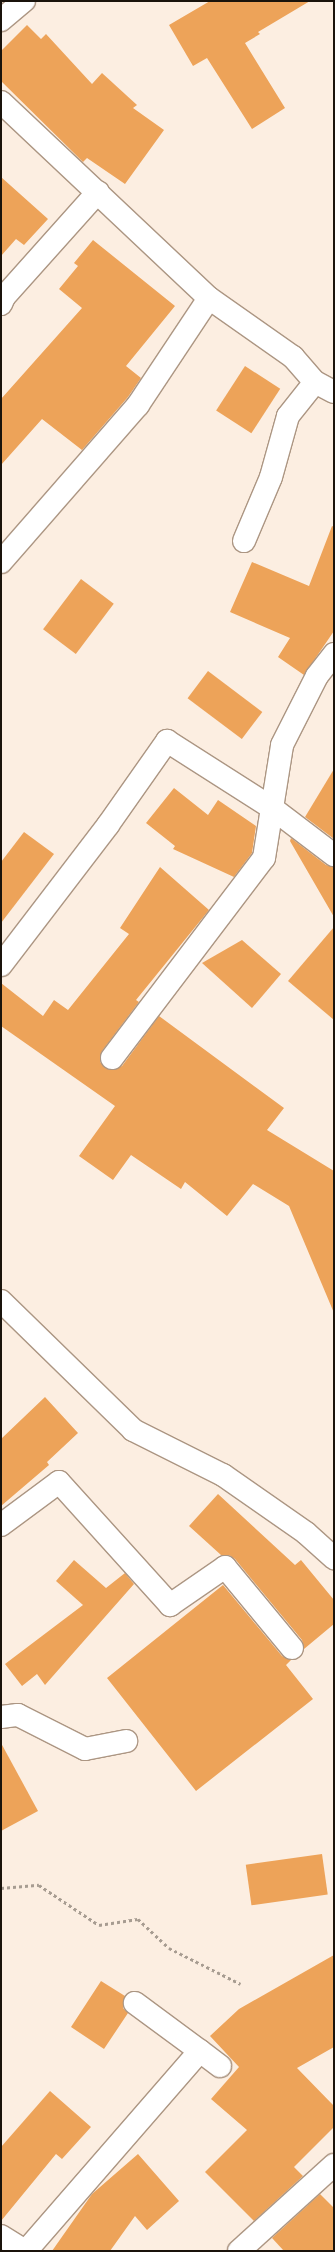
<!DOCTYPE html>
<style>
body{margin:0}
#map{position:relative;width:335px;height:2252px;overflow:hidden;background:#fceee1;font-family:"Space Grotesk",sans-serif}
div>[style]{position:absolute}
.building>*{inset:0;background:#eda359;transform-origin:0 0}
.path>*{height:2.5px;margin-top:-1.25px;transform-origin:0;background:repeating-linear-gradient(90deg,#a79c91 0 3px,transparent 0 6px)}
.roads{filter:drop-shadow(1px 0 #ac9683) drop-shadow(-1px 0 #ac9683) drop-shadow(0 1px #ac9683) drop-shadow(0 -1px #ac9683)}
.minor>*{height:22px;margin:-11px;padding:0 11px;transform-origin:11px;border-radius:11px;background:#fff}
span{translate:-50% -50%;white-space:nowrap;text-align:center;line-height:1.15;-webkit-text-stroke:3px #fceee1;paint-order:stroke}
.frame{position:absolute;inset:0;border:2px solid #1a130b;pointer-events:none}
</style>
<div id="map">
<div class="building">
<div style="clip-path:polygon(210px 1px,310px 1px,258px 32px,260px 34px,245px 43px,285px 108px,252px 129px,207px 58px,193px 66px,169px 25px)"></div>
<div style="clip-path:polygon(27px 25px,41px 39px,46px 34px,92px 84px,102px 73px,137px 105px,133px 108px,164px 130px,125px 184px,87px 158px,83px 162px,1px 81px,1px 51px)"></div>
<div style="clip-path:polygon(1px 177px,48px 219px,24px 245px,16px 239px,1px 256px)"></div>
<div style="clip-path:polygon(93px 240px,175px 306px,126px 366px,141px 378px,128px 397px,82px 450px,42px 419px,1px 465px,1px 399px,82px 308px,59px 289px,78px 266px,74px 263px)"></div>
<div style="left:245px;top:366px;width:42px;height:53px;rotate:33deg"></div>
<div style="clip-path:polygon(332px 526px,334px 527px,334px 631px,304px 675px,278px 657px,290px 638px,230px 612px,252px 562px,309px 586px)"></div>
<div style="left:81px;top:579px;width:41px;height:63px;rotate:37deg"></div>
<div style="left:208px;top:671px;width:68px;height:34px;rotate:37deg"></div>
<div style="clip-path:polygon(334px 769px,334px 839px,305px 817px)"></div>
<div style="clip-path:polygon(174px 788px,208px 815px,218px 800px,256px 826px,252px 853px,234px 877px,173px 849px,175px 846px,146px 823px)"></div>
<div style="clip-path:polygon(24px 832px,54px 854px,1px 923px,1px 862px)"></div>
<div style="clip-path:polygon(291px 838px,326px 865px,334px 867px,334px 917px,290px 841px)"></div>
<div style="clip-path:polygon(160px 867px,209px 910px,136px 1000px,139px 1002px,102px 1051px,100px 1062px,110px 1070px,122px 1066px,159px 1016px,284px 1108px,267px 1130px,334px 1171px,334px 1313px,289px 1206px,253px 1184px,227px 1216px,185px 1182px,181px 1189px,131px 1155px,113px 1180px,79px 1156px,115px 1106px,1px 1026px,1px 983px,43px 1016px,54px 1000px,68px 1010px,129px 934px,120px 928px)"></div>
<div style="clip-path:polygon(334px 927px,334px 1020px,288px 981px)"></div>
<div style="clip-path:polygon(242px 940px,281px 974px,252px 1008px,202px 963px)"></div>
<div style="clip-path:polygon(45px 1397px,78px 1433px,47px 1462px,49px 1465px,1px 1506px,1px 1439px)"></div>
<div style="clip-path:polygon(218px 1494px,295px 1565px,301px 1560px,334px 1600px,334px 1624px,304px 1649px,302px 1640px,235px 1559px,229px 1555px,221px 1555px,189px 1526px)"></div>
<div style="clip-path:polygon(74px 1560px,106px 1588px,125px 1573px,134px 1584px,45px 1685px,37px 1674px,22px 1686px,5px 1664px,83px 1605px,56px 1581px)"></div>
<div style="clip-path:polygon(223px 1585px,282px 1656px,291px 1660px,286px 1665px,313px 1699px,196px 1791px,107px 1678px)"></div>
<div style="clip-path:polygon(1px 1743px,38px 1811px,1px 1831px)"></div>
<div style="left:322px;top:1854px;width:41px;height:77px;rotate:82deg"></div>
<div style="clip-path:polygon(334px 1955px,334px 2047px,297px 2068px,334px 2106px,334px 2127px,294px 2167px,303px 2176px,254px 2221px,205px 2172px,247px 2130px,211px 2099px,239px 2067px,210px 2036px,239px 2009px)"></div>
<div style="clip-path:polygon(101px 1981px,125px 1996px,123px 2008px,128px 2013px,104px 2049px,71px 2027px)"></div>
<div style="clip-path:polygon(50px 2091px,91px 2127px,62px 2159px,56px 2154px,1px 2221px,1px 2147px)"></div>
<div style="clip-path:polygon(138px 2154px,179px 2201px,147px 2230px,135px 2216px,110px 2251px,52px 2251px,92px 2194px)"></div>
<div style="clip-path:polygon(320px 2194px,334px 2208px,334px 2251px,284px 2251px,272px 2238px)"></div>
</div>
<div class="path">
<div style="left:1px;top:1888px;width:38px;rotate:-5deg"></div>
<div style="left:39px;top:1885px;width:72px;rotate:33.7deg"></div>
<div style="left:99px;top:1925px;width:39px;rotate:-9deg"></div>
<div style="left:138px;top:1919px;width:42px;rotate:43.1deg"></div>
<div style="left:169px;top:1948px;width:80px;rotate:26.6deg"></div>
</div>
<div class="roads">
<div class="minor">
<div style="left:1px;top:20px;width:30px;rotate:-40deg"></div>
<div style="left:1px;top:102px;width:286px;rotate:43.3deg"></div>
<div style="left:209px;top:298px;width:103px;rotate:35.1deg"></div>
<div style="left:293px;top:357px;width:33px;rotate:49deg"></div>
<div style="left:315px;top:382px;width:21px;rotate:28deg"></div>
<div style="left:1px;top:304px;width:8px;rotate:-67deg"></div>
<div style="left:4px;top:297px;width:141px;rotate:-48.2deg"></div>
<div style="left:244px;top:541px;width:69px;rotate:-67.1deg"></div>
<div style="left:271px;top:477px;width:63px;rotate:-74.4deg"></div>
<div style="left:288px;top:416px;width:43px;rotate:-51.5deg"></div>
<div style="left:1px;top:562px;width:208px;rotate:-48.9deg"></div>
<div style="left:138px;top:405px;width:128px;rotate:-56.4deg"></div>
<div style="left:1px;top:965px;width:176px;rotate:-52.6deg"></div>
<div style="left:108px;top:825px;width:103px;rotate:-54.9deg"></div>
<div style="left:167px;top:741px;width:125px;rotate:32.5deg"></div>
<div style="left:272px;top:808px;width:78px;rotate:37.2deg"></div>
<div style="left:112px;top:1058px;width:251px;rotate:-52.8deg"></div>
<div style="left:264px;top:858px;width:114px;rotate:-80.9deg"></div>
<div style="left:282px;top:745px;width:77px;rotate:-63.1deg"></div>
<div style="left:317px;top:676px;width:28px;rotate:-52deg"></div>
<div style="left:1px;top:1301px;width:185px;rotate:44.3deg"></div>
<div style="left:133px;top:1430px;width:101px;rotate:26.6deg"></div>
<div style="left:223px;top:1475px;width:101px;rotate:34.9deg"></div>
<div style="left:306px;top:1533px;width:38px;rotate:42deg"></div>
<div style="left:1px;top:1525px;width:72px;rotate:-36.6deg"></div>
<div style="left:59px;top:1482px;width:166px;rotate:47.9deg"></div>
<div style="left:170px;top:1605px;width:67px;rotate:-34.6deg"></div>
<div style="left:225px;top:1567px;width:105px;rotate:50.4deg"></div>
<div style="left:1px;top:1717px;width:17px;rotate:-7deg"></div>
<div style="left:18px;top:1715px;width:75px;rotate:26.9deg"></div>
<div style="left:85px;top:1749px;width:42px;rotate:-11deg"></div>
<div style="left:200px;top:2051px;width:25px;rotate:37deg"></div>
<div style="left:1px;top:2236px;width:28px;rotate:32deg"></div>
<div style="left:26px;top:2251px;width:265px;rotate:-49deg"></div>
<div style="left:200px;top:2051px;width:81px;rotate:-143.6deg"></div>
<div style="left:239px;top:2251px;width:128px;rotate:-42.2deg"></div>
</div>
</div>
<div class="frame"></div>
</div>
